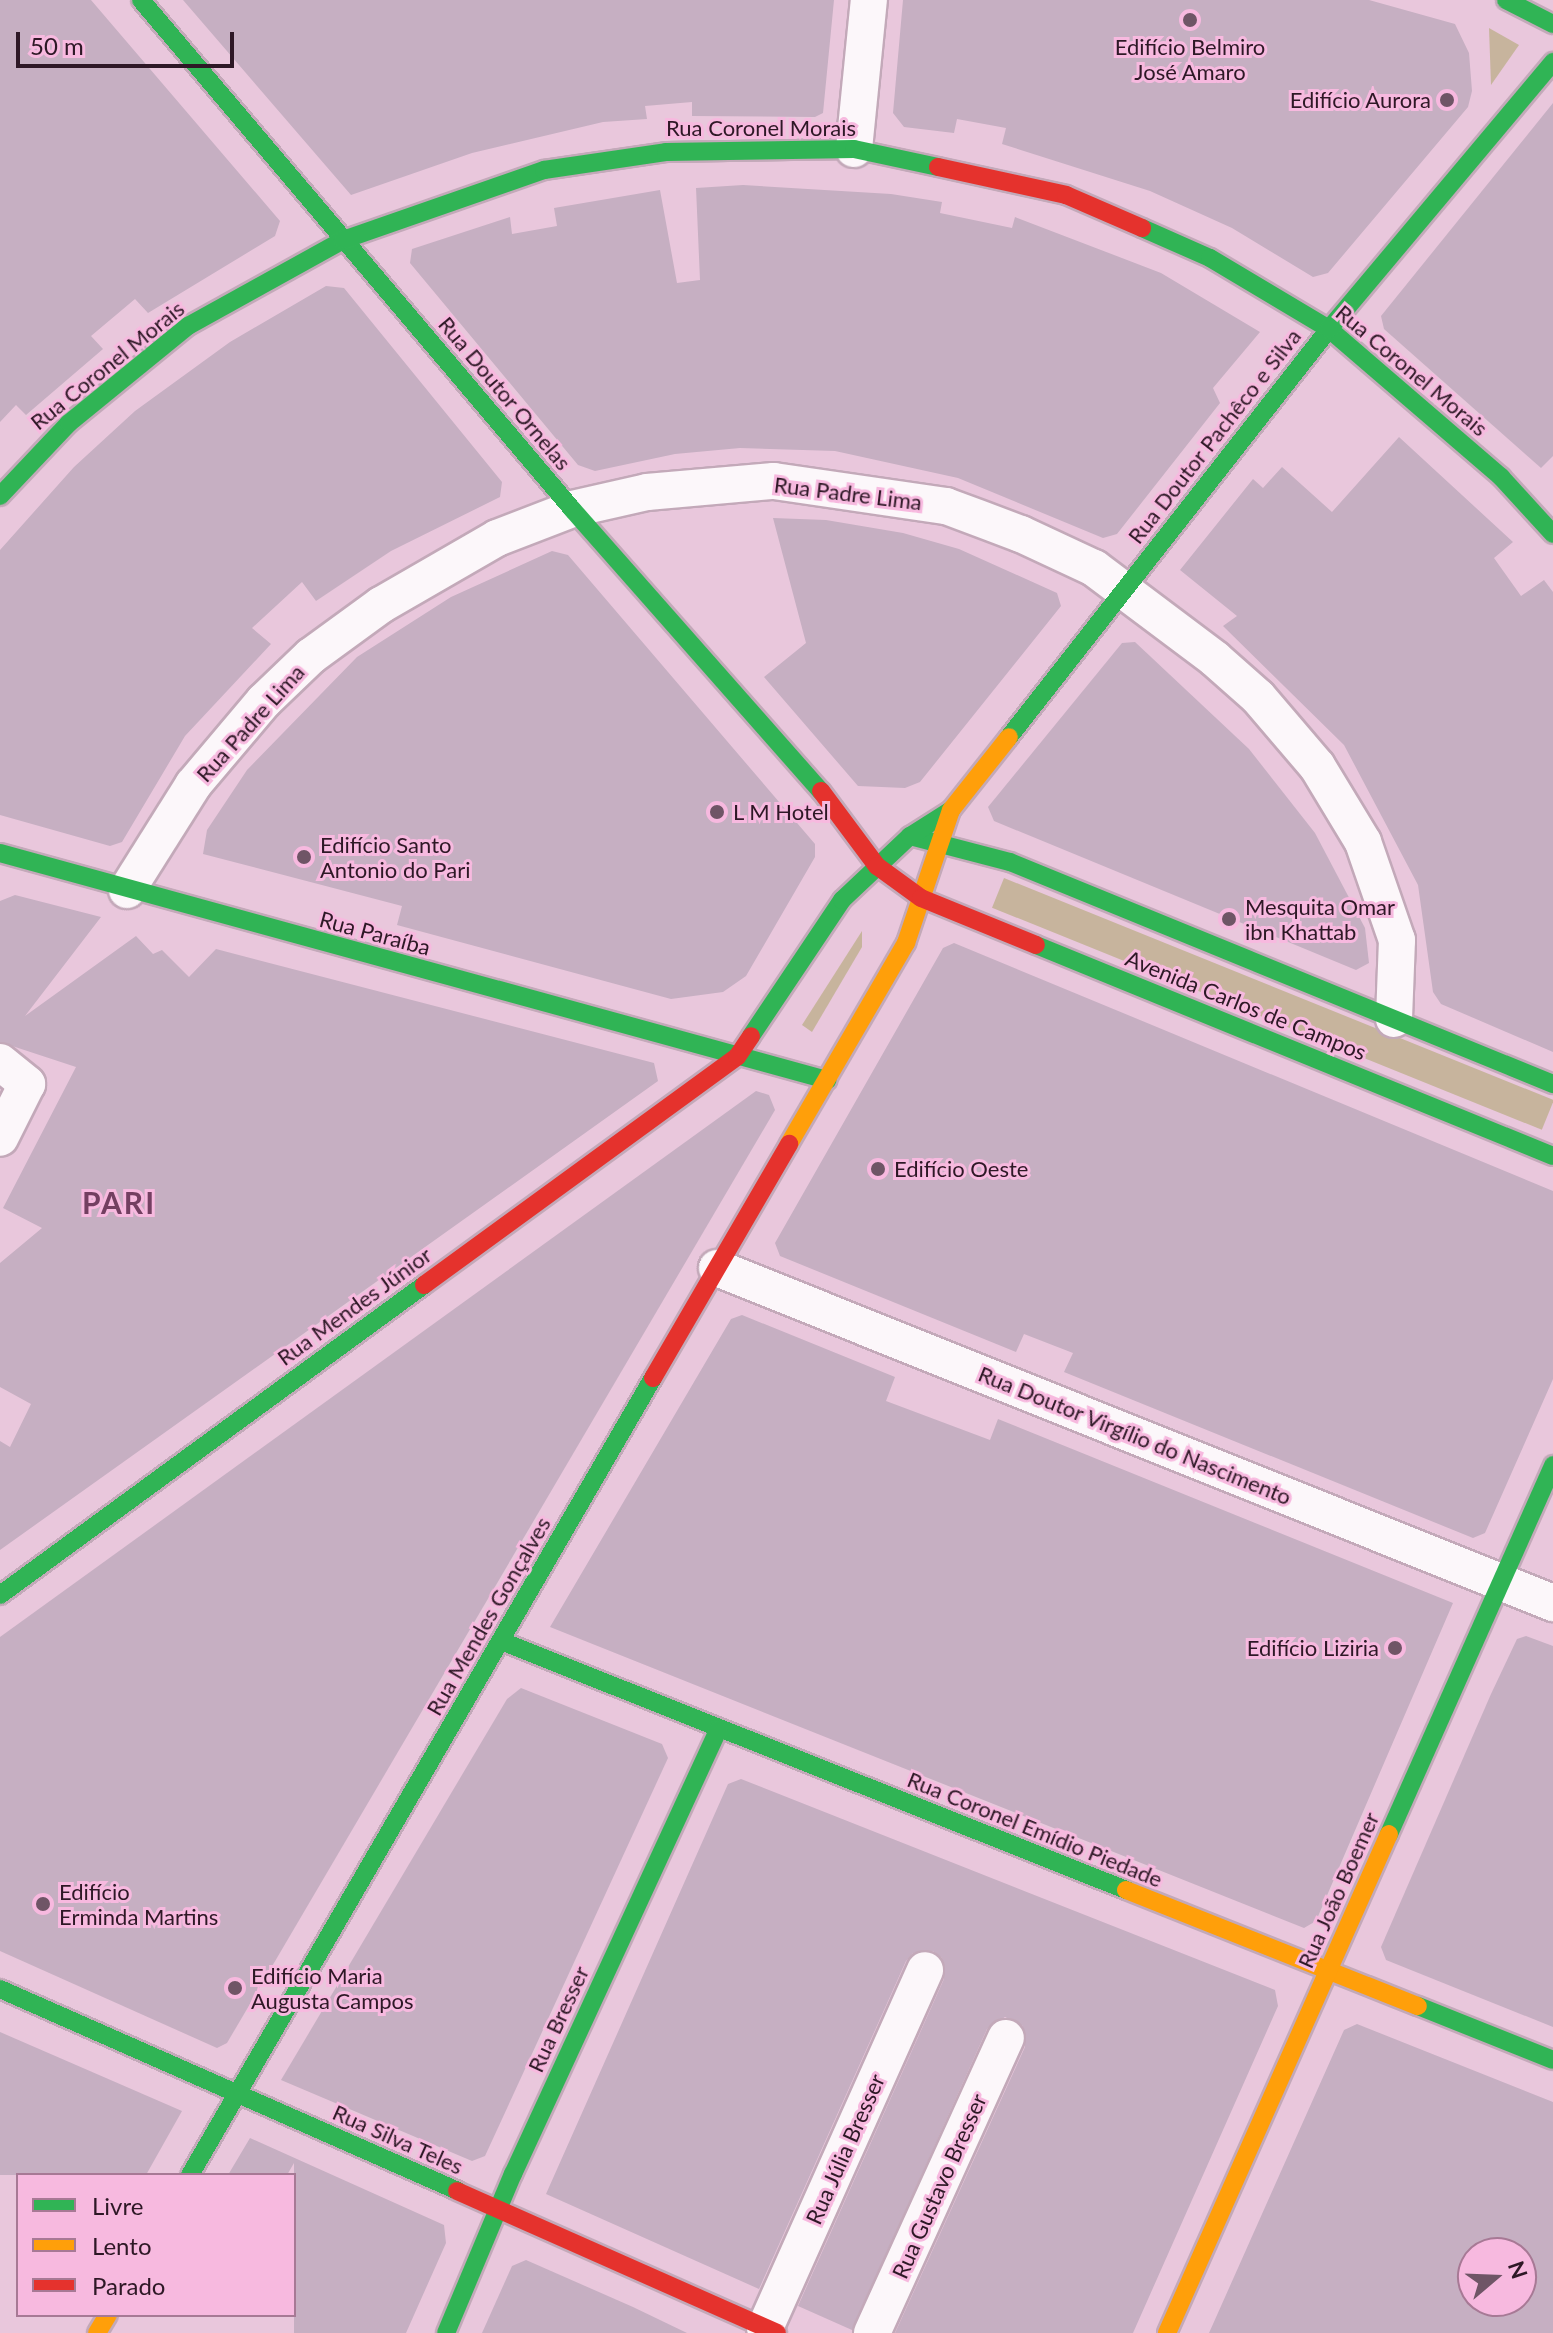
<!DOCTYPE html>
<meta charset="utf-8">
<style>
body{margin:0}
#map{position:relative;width:1553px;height:2333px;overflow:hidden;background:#e9c7dc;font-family:Lato,sans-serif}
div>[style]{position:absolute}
.green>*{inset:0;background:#c7b49d;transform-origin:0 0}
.building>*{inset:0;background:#c6afc2}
.roads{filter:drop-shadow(2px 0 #c3a9b9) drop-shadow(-2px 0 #c3a9b9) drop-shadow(0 2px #c3a9b9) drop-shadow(0 -2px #c3a9b9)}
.street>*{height:36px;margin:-18px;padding:0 18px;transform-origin:18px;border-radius:18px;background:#fcf7fa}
.fast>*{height:18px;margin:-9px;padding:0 9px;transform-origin:9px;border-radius:9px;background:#30b455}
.slow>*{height:18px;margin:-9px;padding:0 9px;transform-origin:9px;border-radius:9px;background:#ff9f0a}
.jam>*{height:18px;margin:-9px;padding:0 9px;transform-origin:9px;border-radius:9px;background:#e5322d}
.dots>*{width:22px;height:22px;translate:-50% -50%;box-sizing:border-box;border:4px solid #f7b9df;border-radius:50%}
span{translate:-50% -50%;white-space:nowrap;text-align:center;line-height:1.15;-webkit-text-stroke:6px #f7b9df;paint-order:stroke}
.poi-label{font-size:22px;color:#2e1826}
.right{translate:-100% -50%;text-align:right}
.left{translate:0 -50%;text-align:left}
.street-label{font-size:22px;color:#2e1826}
.district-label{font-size:30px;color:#733f61;font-weight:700;letter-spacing:2px}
.legend{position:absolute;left:16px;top:2173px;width:280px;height:144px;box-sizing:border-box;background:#f7b9df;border:2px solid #a77995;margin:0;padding:10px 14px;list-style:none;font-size:24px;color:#2e1826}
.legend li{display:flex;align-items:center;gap:16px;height:40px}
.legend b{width:40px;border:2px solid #a77995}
.north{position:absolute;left:1457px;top:2237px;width:80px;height:80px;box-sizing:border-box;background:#f7b9df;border:2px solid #a77995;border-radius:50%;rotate:71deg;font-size:22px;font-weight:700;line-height:32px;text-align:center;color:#2e1826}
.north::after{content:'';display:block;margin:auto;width:28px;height:36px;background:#6f5566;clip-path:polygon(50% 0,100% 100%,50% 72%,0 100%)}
.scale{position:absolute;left:16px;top:32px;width:218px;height:36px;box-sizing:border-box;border:4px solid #2e1826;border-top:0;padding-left:10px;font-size:24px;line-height:28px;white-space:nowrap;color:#2e1826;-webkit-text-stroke:6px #f7b9df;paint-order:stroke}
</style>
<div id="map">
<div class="green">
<div style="clip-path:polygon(1489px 28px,1519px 45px,1491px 85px)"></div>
<div style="left:1004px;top:878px;width:593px;height:32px;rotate:22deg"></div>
<div style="clip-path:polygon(862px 931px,862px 947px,812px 1032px,802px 1025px)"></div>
</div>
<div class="building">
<div style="clip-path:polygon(0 0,91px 0,280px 221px,275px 236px,148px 313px,135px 299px,91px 336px,103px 349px,26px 415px,16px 405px,0 422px)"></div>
<div style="clip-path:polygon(183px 0,834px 0,823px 113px,815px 117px,692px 116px,692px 102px,645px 106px,647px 119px,603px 122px,472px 153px,351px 195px)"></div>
<div style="clip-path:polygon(903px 0,1369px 0,1455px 24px,1469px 53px,1472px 91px,1468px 107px,1328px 273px,1313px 277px,1232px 228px,1150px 191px,1002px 144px,1006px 128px,957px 119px,954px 133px,904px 127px,893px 113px)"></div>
<div style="clip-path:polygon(1553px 103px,1553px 456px,1541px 468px,1384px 329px,1381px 316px)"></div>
<div style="clip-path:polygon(743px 185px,891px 194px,942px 202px,940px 213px,1012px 228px,1015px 217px,1161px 273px,1260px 332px,1213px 388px,1220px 403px,1117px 534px,1103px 538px,958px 478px,835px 451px,740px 448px,675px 454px,595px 471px,578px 465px,410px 263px,412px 249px,510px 217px,512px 234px,557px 226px,554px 208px,660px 190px,677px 283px,700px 280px,696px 188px)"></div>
<div style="clip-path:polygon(326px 286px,344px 288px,502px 482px,500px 497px,391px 551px,316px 601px,302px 582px,252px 628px,271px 644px,185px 736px,122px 842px,110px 846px,0 815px,0 550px,74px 467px,135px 411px,230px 342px)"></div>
<div style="clip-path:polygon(1399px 437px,1513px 542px,1494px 558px,1521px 596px,1544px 580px,1553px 592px,1553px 1052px,1441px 1004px,1433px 992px,1418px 885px,1344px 745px,1223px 626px,1237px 616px,1180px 570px,1253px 479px,1263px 488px,1282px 467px,1332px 512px)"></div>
<div style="clip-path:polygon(773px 518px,826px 520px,903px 533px,959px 549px,1057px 593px,1061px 606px,920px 782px,905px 788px,858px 786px,764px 677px,806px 643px)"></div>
<div style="clip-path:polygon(552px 551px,568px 555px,815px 844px,815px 857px,746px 976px,723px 992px,671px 999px,397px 925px,402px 906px,203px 854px,207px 830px,247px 770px,357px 657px,451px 597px)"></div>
<div style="clip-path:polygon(1135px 642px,1249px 749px,1315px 833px,1365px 928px,1369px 963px,1356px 970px,994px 821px,988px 807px,1122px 643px)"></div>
<div style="clip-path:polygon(15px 895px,101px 917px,25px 1016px,136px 936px,153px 954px,162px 950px,189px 977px,216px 949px,654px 1063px,658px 1081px,0 1550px,0 1441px,10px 1447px,31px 1404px,0 1387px,0 1263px,42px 1228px,3px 1208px,76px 1067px,0 1042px,0 901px)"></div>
<div style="clip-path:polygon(954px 943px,1553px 1191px,1553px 1379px,1485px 1533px,1473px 1538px,1064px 1372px,1073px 1353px,1024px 1334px,1016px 1352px,780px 1256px,775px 1243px,943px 948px)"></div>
<div style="clip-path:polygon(756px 1091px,769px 1095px,775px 1110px,227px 2043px,217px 2048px,0 1951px,0 1637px)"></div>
<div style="clip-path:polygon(742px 1315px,895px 1377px,886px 1401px,990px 1440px,998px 1419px,1453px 1603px,1316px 1921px,1304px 1928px,550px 1627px,731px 1319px)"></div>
<div style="clip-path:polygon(1526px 1636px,1553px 1646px,1553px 2027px,1386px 1960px,1381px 1947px,1491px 1694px,1517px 1639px)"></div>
<div style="clip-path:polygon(521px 1688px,662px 1744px,668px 1758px,485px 2156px,472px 2161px,281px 2080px,507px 1699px)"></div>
<div style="clip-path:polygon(741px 1779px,1275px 1990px,1278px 2006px,1133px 2333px,895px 2333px,1025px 2047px,1023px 2026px,1005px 2017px,987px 2029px,852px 2330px,798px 2306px,944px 1979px,942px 1958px,933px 1951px,913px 1953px,906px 1961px,759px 2289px,546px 2194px,728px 1784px)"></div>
<div style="clip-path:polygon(evenodd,1357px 2024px,1553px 2102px,1553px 2333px,1209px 2333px,1344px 2030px,1357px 2024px,1473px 2253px,1521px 2253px,1521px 2301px,1473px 2301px,1473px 2253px)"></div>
<div style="clip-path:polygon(0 2032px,182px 2111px,146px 2175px,0 2175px)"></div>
<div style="clip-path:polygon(250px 2138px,444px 2225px,446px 2243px,406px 2333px,294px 2333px,294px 2163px,287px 2175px,228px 2175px)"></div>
<div style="clip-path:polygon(526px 2260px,633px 2307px,687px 2333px,482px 2333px,512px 2266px)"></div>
</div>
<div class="roads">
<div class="street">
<div style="left:854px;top:149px;width:150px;rotate:-84.3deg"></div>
<div style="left:127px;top:890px;width:124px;rotate:-57.8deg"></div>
<div style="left:193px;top:785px;width:110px;rotate:-49.8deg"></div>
<div style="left:264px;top:701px;width:65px;rotate:-43.8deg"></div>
<div style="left:311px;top:656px;width:87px;rotate:-36.1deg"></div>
<div style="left:381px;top:605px;width:134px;rotate:-30deg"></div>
<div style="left:497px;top:538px;width:80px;rotate:-21.1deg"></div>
<div style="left:572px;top:509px;width:77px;rotate:-12.8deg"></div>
<div style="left:647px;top:492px;width:127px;rotate:-5deg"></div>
<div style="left:774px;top:481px;width:174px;rotate:8.3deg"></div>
<div style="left:946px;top:506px;width:80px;rotate:20.5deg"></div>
<div style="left:1021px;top:534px;width:81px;rotate:25deg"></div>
<div style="left:1094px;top:568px;width:151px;rotate:36.9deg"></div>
<div style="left:1215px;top:659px;width:57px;rotate:41.5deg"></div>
<div style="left:1258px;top:697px;width:91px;rotate:49.5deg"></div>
<div style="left:1317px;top:766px;width:89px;rotate:58.8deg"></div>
<div style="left:1363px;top:842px;width:104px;rotate:70.9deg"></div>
<div style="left:1397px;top:940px;width:79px;rotate:92.2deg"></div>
<div style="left:0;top:1062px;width:35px;rotate:39deg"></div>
<div style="left:27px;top:1084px;width:60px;rotate:116.6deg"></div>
<div style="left:717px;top:1268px;width:901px;rotate:21.84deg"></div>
<div style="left:765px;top:2328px;width:392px;rotate:-65.9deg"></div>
<div style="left:872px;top:2333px;width:324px;rotate:-65.6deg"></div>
</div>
<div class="fast">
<div style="left:141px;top:0;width:667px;rotate:49.74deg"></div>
<div style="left:572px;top:509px;width:376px;rotate:48.6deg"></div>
<div style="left:1506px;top:0;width:53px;rotate:27.1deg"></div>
<div style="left:1142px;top:228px;width:74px;rotate:23.8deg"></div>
<div style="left:1210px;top:258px;width:139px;rotate:30.8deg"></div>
<div style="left:1329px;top:329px;width:227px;rotate:40.7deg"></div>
<div style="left:1501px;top:477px;width:77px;rotate:47.6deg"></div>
<div style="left:0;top:496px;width:100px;rotate:-46.6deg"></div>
<div style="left:69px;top:423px;width:154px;rotate:-39.2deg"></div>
<div style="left:188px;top:326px;width:177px;rotate:-29deg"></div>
<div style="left:343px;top:240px;width:213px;rotate:-19.2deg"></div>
<div style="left:544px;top:170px;width:123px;rotate:-8.4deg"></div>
<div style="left:666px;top:152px;width:188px;rotate:-0.9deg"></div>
<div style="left:854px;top:149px;width:86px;rotate:12.1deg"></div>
<div style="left:1009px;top:737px;width:519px;rotate:-51.89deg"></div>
<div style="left:1329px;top:329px;width:349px;rotate:-50deg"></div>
<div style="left:910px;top:836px;width:103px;rotate:14.6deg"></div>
<div style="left:1010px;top:862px;width:587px;rotate:22.24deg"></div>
<div style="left:0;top:853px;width:858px;rotate:15.35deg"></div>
<div style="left:1036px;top:945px;width:558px;rotate:22.2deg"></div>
<div style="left:751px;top:1036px;width:164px;rotate:-56.2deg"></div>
<div style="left:842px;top:900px;width:93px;rotate:-43.3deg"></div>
<div style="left:910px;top:836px;width:49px;rotate:-32.4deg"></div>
<div style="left:0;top:1595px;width:525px;rotate:-36.17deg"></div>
<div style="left:501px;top:1641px;width:673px;rotate:21.72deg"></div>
<div style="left:1389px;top:1834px;width:404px;rotate:-66deg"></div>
<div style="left:0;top:1989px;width:500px;rotate:23.8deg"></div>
<div style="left:1418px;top:2006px;width:145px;rotate:21.8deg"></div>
<div style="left:190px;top:2175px;width:922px;rotate:-59.85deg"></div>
<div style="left:446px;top:2333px;width:173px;rotate:-67.2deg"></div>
<div style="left:513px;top:2174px;width:490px;rotate:-65.2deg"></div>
</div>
<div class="slow">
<div style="left:789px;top:1144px;width:233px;rotate:-59.8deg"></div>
<div style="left:906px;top:943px;width:140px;rotate:-71.3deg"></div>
<div style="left:951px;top:810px;width:93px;rotate:-51.5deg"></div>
<div style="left:1126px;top:1890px;width:314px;rotate:21.7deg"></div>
<div style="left:97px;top:2333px;width:21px;rotate:-59deg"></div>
<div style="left:1167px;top:2333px;width:546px;rotate:-66.02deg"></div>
</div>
<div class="jam">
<div style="left:938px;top:167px;width:131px;rotate:12.3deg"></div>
<div style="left:1066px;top:195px;width:83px;rotate:23.5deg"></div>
<div style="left:821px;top:791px;width:94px;rotate:53.3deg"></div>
<div style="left:877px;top:866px;width:54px;rotate:36deg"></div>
<div style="left:921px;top:898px;width:124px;rotate:22.2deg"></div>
<div style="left:424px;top:1285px;width:387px;rotate:-36.1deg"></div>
<div style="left:737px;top:1057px;width:25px;rotate:-56deg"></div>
<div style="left:653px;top:1378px;width:271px;rotate:-59.8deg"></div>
<div style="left:457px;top:2191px;width:350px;rotate:23.9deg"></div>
</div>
</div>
<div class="dots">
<div style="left:1190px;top:20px;background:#6f5566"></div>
<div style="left:1447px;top:100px;background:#6f5566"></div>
<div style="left:717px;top:812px;background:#6f5566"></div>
<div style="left:304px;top:857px;background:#6f5566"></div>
<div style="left:1229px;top:919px;background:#6f5566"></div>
<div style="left:878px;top:1169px;background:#6f5566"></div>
<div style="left:1395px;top:1648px;background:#6f5566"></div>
<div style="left:43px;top:1904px;background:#6f5566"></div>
<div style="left:235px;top:1988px;background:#6f5566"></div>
</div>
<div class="poi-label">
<span style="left:1190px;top:59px">Edifício Belmiro<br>José Amaro</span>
<span class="right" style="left:1431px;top:100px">Edifício Aurora</span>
<span class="left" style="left:733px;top:812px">L M Hotel</span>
<span class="left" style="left:320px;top:857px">Edifício Santo<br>Antonio do Pari</span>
<span class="left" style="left:1245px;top:919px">Mesquita Omar<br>ibn Khattab</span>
<span class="left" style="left:894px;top:1169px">Edifício Oeste</span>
<span class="right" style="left:1379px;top:1648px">Edifício Liziria</span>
<span class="left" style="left:59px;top:1904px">Edifício<br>Erminda Martins</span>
<span class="left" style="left:251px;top:1988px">Edifício Maria<br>Augusta Campos</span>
</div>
<div class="street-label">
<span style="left:761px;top:128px">Rua Coronel Morais</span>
<span style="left:107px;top:365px;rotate:-39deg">Rua Coronel Morais</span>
<span style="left:1412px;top:370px;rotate:40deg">Rua Coronel Morais</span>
<span style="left:505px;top:393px;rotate:50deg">Rua Doutor Ornelas</span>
<span style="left:1214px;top:436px;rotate:-52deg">Rua Doutor Pachêco e Silva</span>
<span style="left:848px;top:493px;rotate:7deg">Rua Padre Lima</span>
<span style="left:250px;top:723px;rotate:-48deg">Rua Padre Lima</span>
<span style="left:375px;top:933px;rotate:15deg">Rua Paraíba</span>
<span style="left:1246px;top:1005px;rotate:22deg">Avenida Carlos de Campos</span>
<span style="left:354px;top:1306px;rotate:-36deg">Rua Mendes Júnior</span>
<span style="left:1135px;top:1435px;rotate:22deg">Rua Doutor Virgílio do Nascimento</span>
<span style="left:488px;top:1616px;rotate:-60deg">Rua Mendes Gonçalves</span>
<span style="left:1035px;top:1829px;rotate:22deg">Rua Coronel Emídio Piedade</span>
<span style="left:1338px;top:1890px;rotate:-66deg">Rua João Boemer</span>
<span style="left:558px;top:2019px;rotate:-65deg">Rua Bresser</span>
<span style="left:398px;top:2139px;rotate:24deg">Rua Silva Teles</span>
<span style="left:845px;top:2149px;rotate:-66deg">Rua Júlia Bresser</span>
<span style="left:939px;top:2186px;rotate:-66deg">Rua Gustavo Bresser</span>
</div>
<div class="district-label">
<span style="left:119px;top:1202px">PARI</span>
</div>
<ul class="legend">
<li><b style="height:10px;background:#30b455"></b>Livre</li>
<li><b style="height:10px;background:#ff9f0a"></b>Lento</li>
<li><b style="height:10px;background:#e5322d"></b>Parado</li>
</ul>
<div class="north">N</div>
<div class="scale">50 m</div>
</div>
